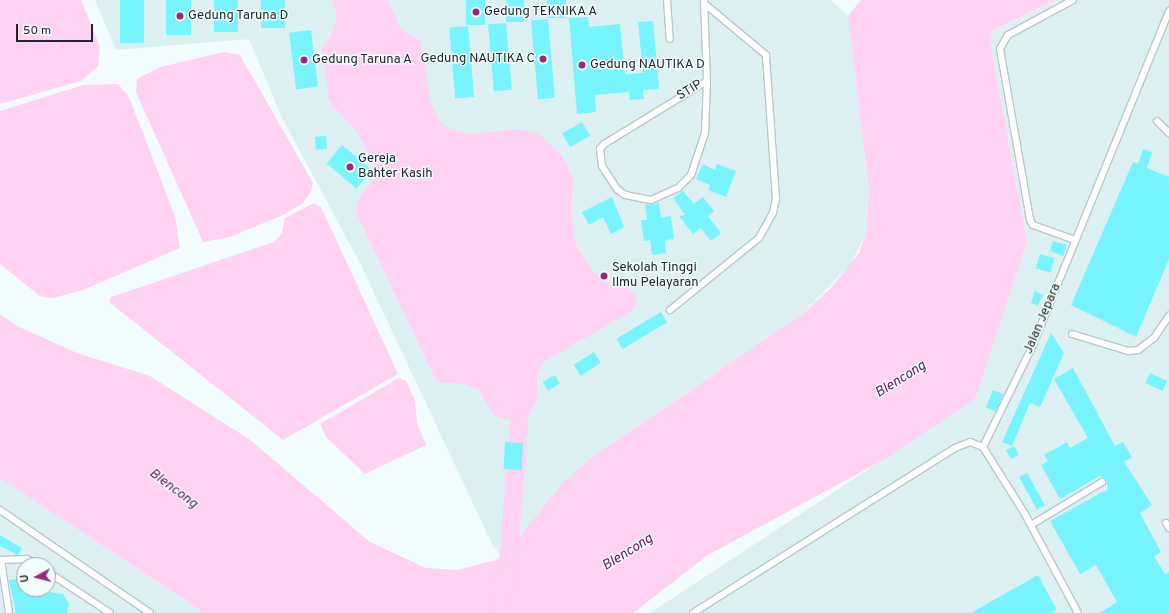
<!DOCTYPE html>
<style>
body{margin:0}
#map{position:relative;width:1169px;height:613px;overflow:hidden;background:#f1fcfc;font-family:Overpass,sans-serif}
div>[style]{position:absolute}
.built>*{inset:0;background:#dcf0f2}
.water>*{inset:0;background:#ffd1f3}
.river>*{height:18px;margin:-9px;padding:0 9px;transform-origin:9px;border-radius:9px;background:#ffd1f3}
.building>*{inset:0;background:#77f4fe;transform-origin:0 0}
.roads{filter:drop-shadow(1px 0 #bcc6c7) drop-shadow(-1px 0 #bcc6c7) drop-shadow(0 1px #bcc6c7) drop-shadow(0 -1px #bcc6c7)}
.service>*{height:6px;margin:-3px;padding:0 3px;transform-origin:3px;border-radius:3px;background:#fff}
.dots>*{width:11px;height:11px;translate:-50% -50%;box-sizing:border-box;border:2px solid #f1fcfc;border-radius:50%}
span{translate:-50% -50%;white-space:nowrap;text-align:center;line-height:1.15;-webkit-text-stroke:3px #f1fcfc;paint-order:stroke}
.poi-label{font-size:13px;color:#222626}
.left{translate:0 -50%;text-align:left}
.right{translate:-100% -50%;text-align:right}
.street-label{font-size:13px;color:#222626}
.water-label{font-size:14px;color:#67115a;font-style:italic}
.north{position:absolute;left:16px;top:557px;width:40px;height:40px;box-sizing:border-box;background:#f1fcfc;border:1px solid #9ea6a6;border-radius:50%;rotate:263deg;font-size:11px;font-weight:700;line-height:16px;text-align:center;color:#222626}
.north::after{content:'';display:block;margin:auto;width:14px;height:18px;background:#972685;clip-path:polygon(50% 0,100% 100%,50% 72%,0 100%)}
.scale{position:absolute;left:16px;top:24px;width:77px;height:18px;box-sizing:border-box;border:2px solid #222626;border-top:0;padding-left:5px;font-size:12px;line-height:14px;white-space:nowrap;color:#222626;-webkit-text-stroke:3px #f1fcfc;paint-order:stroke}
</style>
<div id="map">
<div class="built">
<div style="clip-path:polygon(95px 0,831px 0,848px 16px,869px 189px,866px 234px,850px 265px,801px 315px,591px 458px,561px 484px,503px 558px,493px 546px,361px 265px,282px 118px,249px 39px,116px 50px)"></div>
<div style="clip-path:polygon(1055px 0,1169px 0,1169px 613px,650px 613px,975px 399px,1027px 242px,990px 42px,993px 30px)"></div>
<div style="clip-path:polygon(evenodd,0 478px,204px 613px,0 613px,0 478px,24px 565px,48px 565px,48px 589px,24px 589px,24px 565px)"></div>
</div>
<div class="water">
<div style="clip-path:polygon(0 0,81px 0,100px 47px,98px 66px,81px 81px,0 104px)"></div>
<div style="clip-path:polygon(333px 0,387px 0,401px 28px,421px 41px,430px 100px,438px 119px,449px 129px,469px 134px,519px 129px,539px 134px,561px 154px,573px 178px,571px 211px,575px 243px,592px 270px,606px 283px,625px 287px,635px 295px,637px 303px,632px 311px,543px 362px,537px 377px,537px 398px,529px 416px,519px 423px,493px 415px,479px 390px,465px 384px,437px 382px,356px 212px,359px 199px,378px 173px,358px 133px,329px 101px,322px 49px,333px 32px,337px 15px)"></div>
<div style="clip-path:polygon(861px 0,1055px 0,993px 30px,990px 42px,1027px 242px,975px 399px,883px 460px,708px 555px,633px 613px,204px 613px,0 478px,0 314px,17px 326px,77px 353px,150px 376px,249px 439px,370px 542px,426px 568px,457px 570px,503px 558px,561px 484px,591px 458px,801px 315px,832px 287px,859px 253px,866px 234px,869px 189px,848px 16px)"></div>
<div style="clip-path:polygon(224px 52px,240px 55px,313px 183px,310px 194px,302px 204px,285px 214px,230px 237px,203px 242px,136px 92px,137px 79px,160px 67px)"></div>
<div style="clip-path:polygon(118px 84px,129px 97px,175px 216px,180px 248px,83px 290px,53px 298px,40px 296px,0 264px,0 111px,83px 85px)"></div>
<div style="clip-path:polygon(314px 203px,321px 207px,398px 374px,283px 440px,109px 302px,111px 297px,274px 242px,282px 233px,285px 218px)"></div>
<div style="clip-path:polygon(399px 378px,406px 381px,415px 401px,417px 423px,426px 445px,365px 474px,326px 437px,320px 424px)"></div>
</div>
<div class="river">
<div style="left:499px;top:613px;width:61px;rotate:-80.5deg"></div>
<div style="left:509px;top:553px;width:130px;rotate:-85.6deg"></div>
</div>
<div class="building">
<div style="left:120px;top:0;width:24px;height:43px"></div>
<div style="left:166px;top:0;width:25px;height:35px"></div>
<div style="left:214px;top:0;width:24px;height:32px"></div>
<div style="left:261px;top:0;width:24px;height:28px"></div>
<div style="left:466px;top:0;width:19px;height:25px"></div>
<div style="left:506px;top:0;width:18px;height:22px"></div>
<div style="left:547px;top:0;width:19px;height:18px"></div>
<div style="clip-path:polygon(588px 17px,589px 27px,620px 24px,625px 74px,643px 73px,638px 22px,653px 21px,659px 89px,643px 90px,644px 99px,630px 100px,629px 92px,595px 95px,596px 112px,577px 114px,569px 18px)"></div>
<div style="left:548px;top:19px;width:79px;height:17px;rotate:85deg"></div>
<div style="left:506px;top:23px;width:67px;height:18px;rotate:85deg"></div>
<div style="left:468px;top:26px;width:71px;height:19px;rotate:85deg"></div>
<div style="left:311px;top:30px;width:57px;height:22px;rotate:83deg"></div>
<div style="left:582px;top:122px;width:16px;height:23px;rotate:60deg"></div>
<div style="left:326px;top:136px;width:13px;height:11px;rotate:86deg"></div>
<div style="left:342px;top:145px;width:39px;height:24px;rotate:40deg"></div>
<div style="clip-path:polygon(1143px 149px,1152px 152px,1147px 168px,1169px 177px,1169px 259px,1136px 337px,1071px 305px,1133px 162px,1138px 164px)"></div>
<div style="clip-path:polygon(703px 164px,715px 170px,717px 164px,736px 171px,726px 197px,708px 190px,710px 185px,696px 179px)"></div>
<div style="clip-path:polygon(683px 191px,694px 204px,703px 197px,714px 211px,708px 216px,721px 233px,711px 241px,701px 228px,693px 234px,679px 216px,685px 215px,673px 198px)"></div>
<div style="clip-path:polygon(612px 197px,624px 227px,611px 234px,603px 217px,589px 225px,582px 212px)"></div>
<div style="clip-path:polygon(659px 203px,661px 218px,671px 216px,674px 239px,665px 240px,666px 253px,652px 255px,650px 240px,644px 241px,641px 220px,647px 220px,645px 205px)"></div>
<div style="clip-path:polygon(1053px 241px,1067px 245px,1063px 256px,1050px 251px)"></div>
<div style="left:1040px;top:254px;width:15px;height:15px;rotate:16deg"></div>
<div style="clip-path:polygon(1035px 291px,1043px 295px,1038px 306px,1031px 303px)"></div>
<div style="left:661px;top:312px;width:12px;height:52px;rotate:59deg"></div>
<div style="clip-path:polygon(1051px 333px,1064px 353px,1040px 407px,1030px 403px,1012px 446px,1002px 442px)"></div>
<div style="left:594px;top:352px;width:13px;height:24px;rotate:58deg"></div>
<div style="clip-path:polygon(1073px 368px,1115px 446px,1123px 442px,1132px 457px,1124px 462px,1152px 505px,1140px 513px,1161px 552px,1154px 556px,1165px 574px,1169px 572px,1169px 613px,1100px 613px,1117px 602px,1096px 565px,1080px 574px,1050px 521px,1108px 489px,1106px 480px,1100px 476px,1060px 499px,1041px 465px,1048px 461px,1044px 455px,1067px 442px,1070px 448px,1088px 438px,1054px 379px)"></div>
<div style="left:1150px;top:373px;width:19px;height:11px;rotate:25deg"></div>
<div style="left:555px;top:375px;width:10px;height:14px;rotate:61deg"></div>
<div style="left:993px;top:390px;width:11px;height:19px;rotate:22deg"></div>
<div style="left:505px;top:442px;width:18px;height:27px;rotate:3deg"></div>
<div style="left:1014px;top:446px;width:10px;height:9px;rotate:61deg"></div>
<div style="left:1027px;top:473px;width:37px;height:9px;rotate:61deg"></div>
<div style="clip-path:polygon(0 535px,22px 548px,18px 555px,0 546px)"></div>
<div style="clip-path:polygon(1038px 575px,1057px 610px,1051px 613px,971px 613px)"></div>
<div style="clip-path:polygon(24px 578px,24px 589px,63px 594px,69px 604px,67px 613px,16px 613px,9px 580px)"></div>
</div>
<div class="roads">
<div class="service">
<div style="left:667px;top:0;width:39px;rotate:86deg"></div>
<div style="left:704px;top:0;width:81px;rotate:87.9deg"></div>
<div style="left:707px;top:81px;width:121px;rotate:148.5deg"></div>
<div style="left:604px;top:144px;width:6px;rotate:129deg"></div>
<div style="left:600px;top:149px;width:17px;rotate:83deg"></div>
<div style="left:602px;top:166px;width:27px;rotate:57deg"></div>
<div style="left:617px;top:189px;width:10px;rotate:37deg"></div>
<div style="left:625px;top:195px;width:26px;rotate:11deg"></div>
<div style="left:651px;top:200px;width:30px;rotate:-24deg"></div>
<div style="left:678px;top:188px;width:18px;rotate:-45deg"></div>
<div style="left:691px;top:175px;width:44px;rotate:-71.6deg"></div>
<div style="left:705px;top:133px;width:52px;rotate:-87.8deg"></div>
<div style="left:1073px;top:0;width:74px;rotate:151.7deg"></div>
<div style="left:1008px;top:35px;width:16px;rotate:120deg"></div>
<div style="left:1000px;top:49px;width:174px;rotate:80deg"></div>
<div style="left:1030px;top:220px;width:6px;rotate:59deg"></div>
<div style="left:1033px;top:225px;width:45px;rotate:19.7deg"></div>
<div style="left:1157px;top:121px;width:17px;rotate:45deg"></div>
<div style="left:670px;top:310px;width:114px;rotate:-39deg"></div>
<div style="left:759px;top:238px;width:29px;rotate:-61deg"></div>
<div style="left:773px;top:213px;width:14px;rotate:-78deg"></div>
<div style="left:776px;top:199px;width:144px;rotate:-94deg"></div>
<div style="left:766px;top:55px;width:80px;rotate:-140.1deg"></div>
<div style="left:1072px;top:334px;width:59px;rotate:16.9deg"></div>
<div style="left:1128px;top:351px;width:10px;rotate:-6deg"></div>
<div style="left:1138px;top:350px;width:20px;rotate:-37deg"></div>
<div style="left:1154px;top:338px;width:27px;rotate:-56deg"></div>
<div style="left:0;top:510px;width:182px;rotate:34.5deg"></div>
<div style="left:1166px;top:523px;width:6px;rotate:59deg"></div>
<div style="left:1031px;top:525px;width:83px;rotate:-31.2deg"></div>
<div style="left:48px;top:572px;width:74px;rotate:33.5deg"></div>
<div style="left:9px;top:613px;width:54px;rotate:-98.6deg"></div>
<div style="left:1px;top:560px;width:26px;rotate:-2deg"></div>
<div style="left:27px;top:559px;width:12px;rotate:31deg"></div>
<div style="left:693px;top:613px;width:310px;rotate:-32.2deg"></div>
<div style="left:955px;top:448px;width:16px;rotate:-22deg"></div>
<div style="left:970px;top:442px;width:14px;rotate:21deg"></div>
<div style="left:1078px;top:613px;width:112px;rotate:-118.2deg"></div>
<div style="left:1025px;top:514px;width:79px;rotate:-122.1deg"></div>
<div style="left:983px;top:447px;width:111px;rotate:-63.9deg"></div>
<div style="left:1032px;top:347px;width:363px;rotate:-67.8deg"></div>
</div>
</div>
<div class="dots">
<div style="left:476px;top:12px;background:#972685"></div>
<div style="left:180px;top:16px;background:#972685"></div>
<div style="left:543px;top:59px;background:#972685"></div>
<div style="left:304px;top:60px;background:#972685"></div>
<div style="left:582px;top:65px;background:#972685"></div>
<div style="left:350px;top:167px;background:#972685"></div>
<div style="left:604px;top:276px;background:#972685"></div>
</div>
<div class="poi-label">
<span class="left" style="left:484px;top:12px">Gedung TEKNIKA A</span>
<span class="left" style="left:188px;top:16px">Gedung Taruna D</span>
<span class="right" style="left:535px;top:59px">Gedung NAUTIKA C</span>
<span class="left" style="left:312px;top:60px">Gedung Taruna A</span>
<span class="left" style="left:590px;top:65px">Gedung NAUTIKA D</span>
<span class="left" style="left:358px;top:167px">Gereja<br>Bahter Kasih</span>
<span class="left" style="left:612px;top:276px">Sekolah Tinggi<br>Ilmu Pelayaran</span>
</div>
<div class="street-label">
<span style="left:690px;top:91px;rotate:-31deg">STIP</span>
<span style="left:1043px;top:319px;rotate:-67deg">Jalan Jepara</span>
</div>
<div class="water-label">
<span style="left:901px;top:380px;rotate:-32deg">Blencong</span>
<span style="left:173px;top:489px;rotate:37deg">Blencong</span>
<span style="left:628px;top:553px;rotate:-32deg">Blencong</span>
</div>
<div class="north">U</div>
<div class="scale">50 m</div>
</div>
